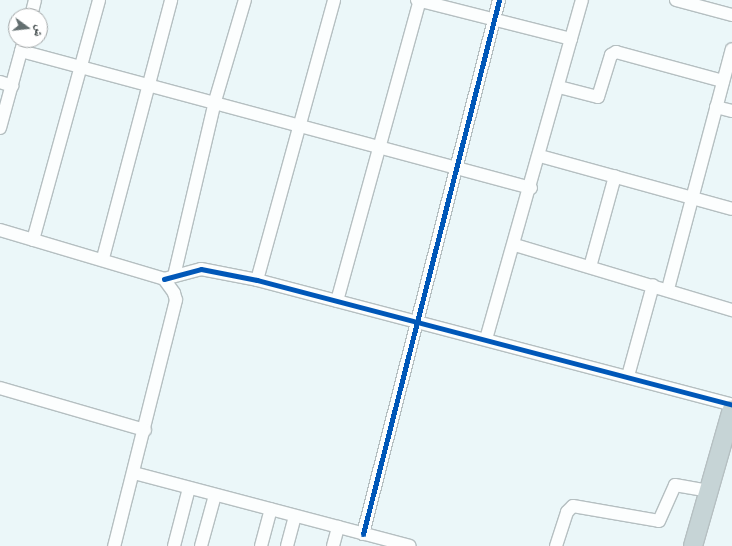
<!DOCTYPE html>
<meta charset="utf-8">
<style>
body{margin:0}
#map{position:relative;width:732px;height:546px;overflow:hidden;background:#ebf7f9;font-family:"Source Sans 3","Noto Naskh Arabic",sans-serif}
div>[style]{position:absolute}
.roads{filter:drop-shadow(1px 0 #b5bfc1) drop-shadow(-1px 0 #b5bfc1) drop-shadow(0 1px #b5bfc1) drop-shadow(0 -1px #b5bfc1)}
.minor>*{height:12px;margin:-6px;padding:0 6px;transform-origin:6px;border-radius:6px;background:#fcfefe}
.highway>*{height:18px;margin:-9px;padding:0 9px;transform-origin:9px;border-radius:9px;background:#c6d4d6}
.cycleway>*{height:5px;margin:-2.5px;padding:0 2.5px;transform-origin:2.5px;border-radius:2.5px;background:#0057b8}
span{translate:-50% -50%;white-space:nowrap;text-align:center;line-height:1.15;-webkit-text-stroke:3px #fff;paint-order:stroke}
.north{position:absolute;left:8px;top:8px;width:40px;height:40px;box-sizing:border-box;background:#fff;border:1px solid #a3a7a8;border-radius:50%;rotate:105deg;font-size:11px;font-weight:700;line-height:16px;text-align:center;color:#192425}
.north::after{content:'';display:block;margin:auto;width:14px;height:18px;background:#626e6f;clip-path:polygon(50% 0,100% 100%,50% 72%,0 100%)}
</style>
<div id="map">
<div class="roads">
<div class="minor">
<div style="left:417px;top:0;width:159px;rotate:14.2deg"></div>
<div style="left:676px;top:0;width:58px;rotate:15deg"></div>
<div style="left:31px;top:16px;width:16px;rotate:-76deg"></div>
<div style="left:21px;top:51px;width:528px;rotate:15.04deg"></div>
<div style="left:0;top:82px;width:13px;rotate:18deg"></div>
<div style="left:559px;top:87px;width:40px;rotate:14.4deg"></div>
<div style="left:598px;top:97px;width:44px;rotate:-72.8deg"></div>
<div style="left:611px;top:55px;width:6px;rotate:-31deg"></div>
<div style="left:616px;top:52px;width:111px;rotate:15.2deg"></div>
<div style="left:716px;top:107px;width:16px;rotate:14deg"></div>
<div style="left:0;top:128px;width:91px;rotate:-74.7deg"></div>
<div style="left:540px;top:156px;width:199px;rotate:15.4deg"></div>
<div style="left:0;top:230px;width:171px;rotate:16.6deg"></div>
<div style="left:164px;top:279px;width:17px;rotate:54deg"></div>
<div style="left:174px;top:293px;width:7px;rotate:74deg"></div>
<div style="left:176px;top:300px;width:254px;rotate:104.1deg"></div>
<div style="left:33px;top:240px;width:249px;rotate:-74.6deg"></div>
<div style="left:515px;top:245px;width:227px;rotate:16.7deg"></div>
<div style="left:103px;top:258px;width:267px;rotate:-75.2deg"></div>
<div style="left:590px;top:267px;width:94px;rotate:-74.6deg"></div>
<div style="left:174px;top:276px;width:180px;rotate:-76.8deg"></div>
<div style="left:215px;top:101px;width:105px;rotate:-73.5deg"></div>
<div style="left:164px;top:279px;width:38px;rotate:-15deg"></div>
<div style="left:201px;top:269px;width:57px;rotate:11.1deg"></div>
<div style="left:257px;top:280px;width:491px;rotate:14.7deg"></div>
<div style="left:257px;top:280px;width:290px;rotate:-74.6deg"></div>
<div style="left:668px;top:289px;width:248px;rotate:-75.1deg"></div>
<div style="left:337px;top:301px;width:312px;rotate:-74.6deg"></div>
<div style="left:486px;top:339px;width:352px;rotate:-74.2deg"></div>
<div style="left:628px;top:376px;width:94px;rotate:-74.6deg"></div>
<div style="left:0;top:388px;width:151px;rotate:16.2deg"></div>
<div style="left:134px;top:473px;width:285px;rotate:14.8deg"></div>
<div style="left:363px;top:534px;width:551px;rotate:-75.71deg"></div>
<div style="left:174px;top:546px;width:60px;rotate:-75.5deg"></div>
<div style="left:201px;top:546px;width:53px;rotate:-74.6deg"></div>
<div style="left:261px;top:546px;width:38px;rotate:-75deg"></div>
<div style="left:287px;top:546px;width:31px;rotate:-75deg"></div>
<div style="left:333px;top:546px;width:20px;rotate:-75deg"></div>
<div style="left:556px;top:546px;width:36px;rotate:-72deg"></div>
<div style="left:567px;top:512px;width:8px;rotate:-45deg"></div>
<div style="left:573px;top:506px;width:87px;rotate:9.9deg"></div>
<div style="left:659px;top:521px;width:39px;rotate:-66deg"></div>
<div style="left:675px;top:485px;width:34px;rotate:10deg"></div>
</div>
<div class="highway">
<div style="left:693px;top:546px;width:142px;rotate:-74.1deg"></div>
</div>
</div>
<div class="cycleway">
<div style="left:164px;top:279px;width:38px;rotate:-15deg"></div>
<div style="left:201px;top:269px;width:57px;rotate:11.1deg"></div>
<div style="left:257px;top:280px;width:491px;rotate:14.7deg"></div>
<div style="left:363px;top:534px;width:551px;rotate:-75.71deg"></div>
</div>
<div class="north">ش</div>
</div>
